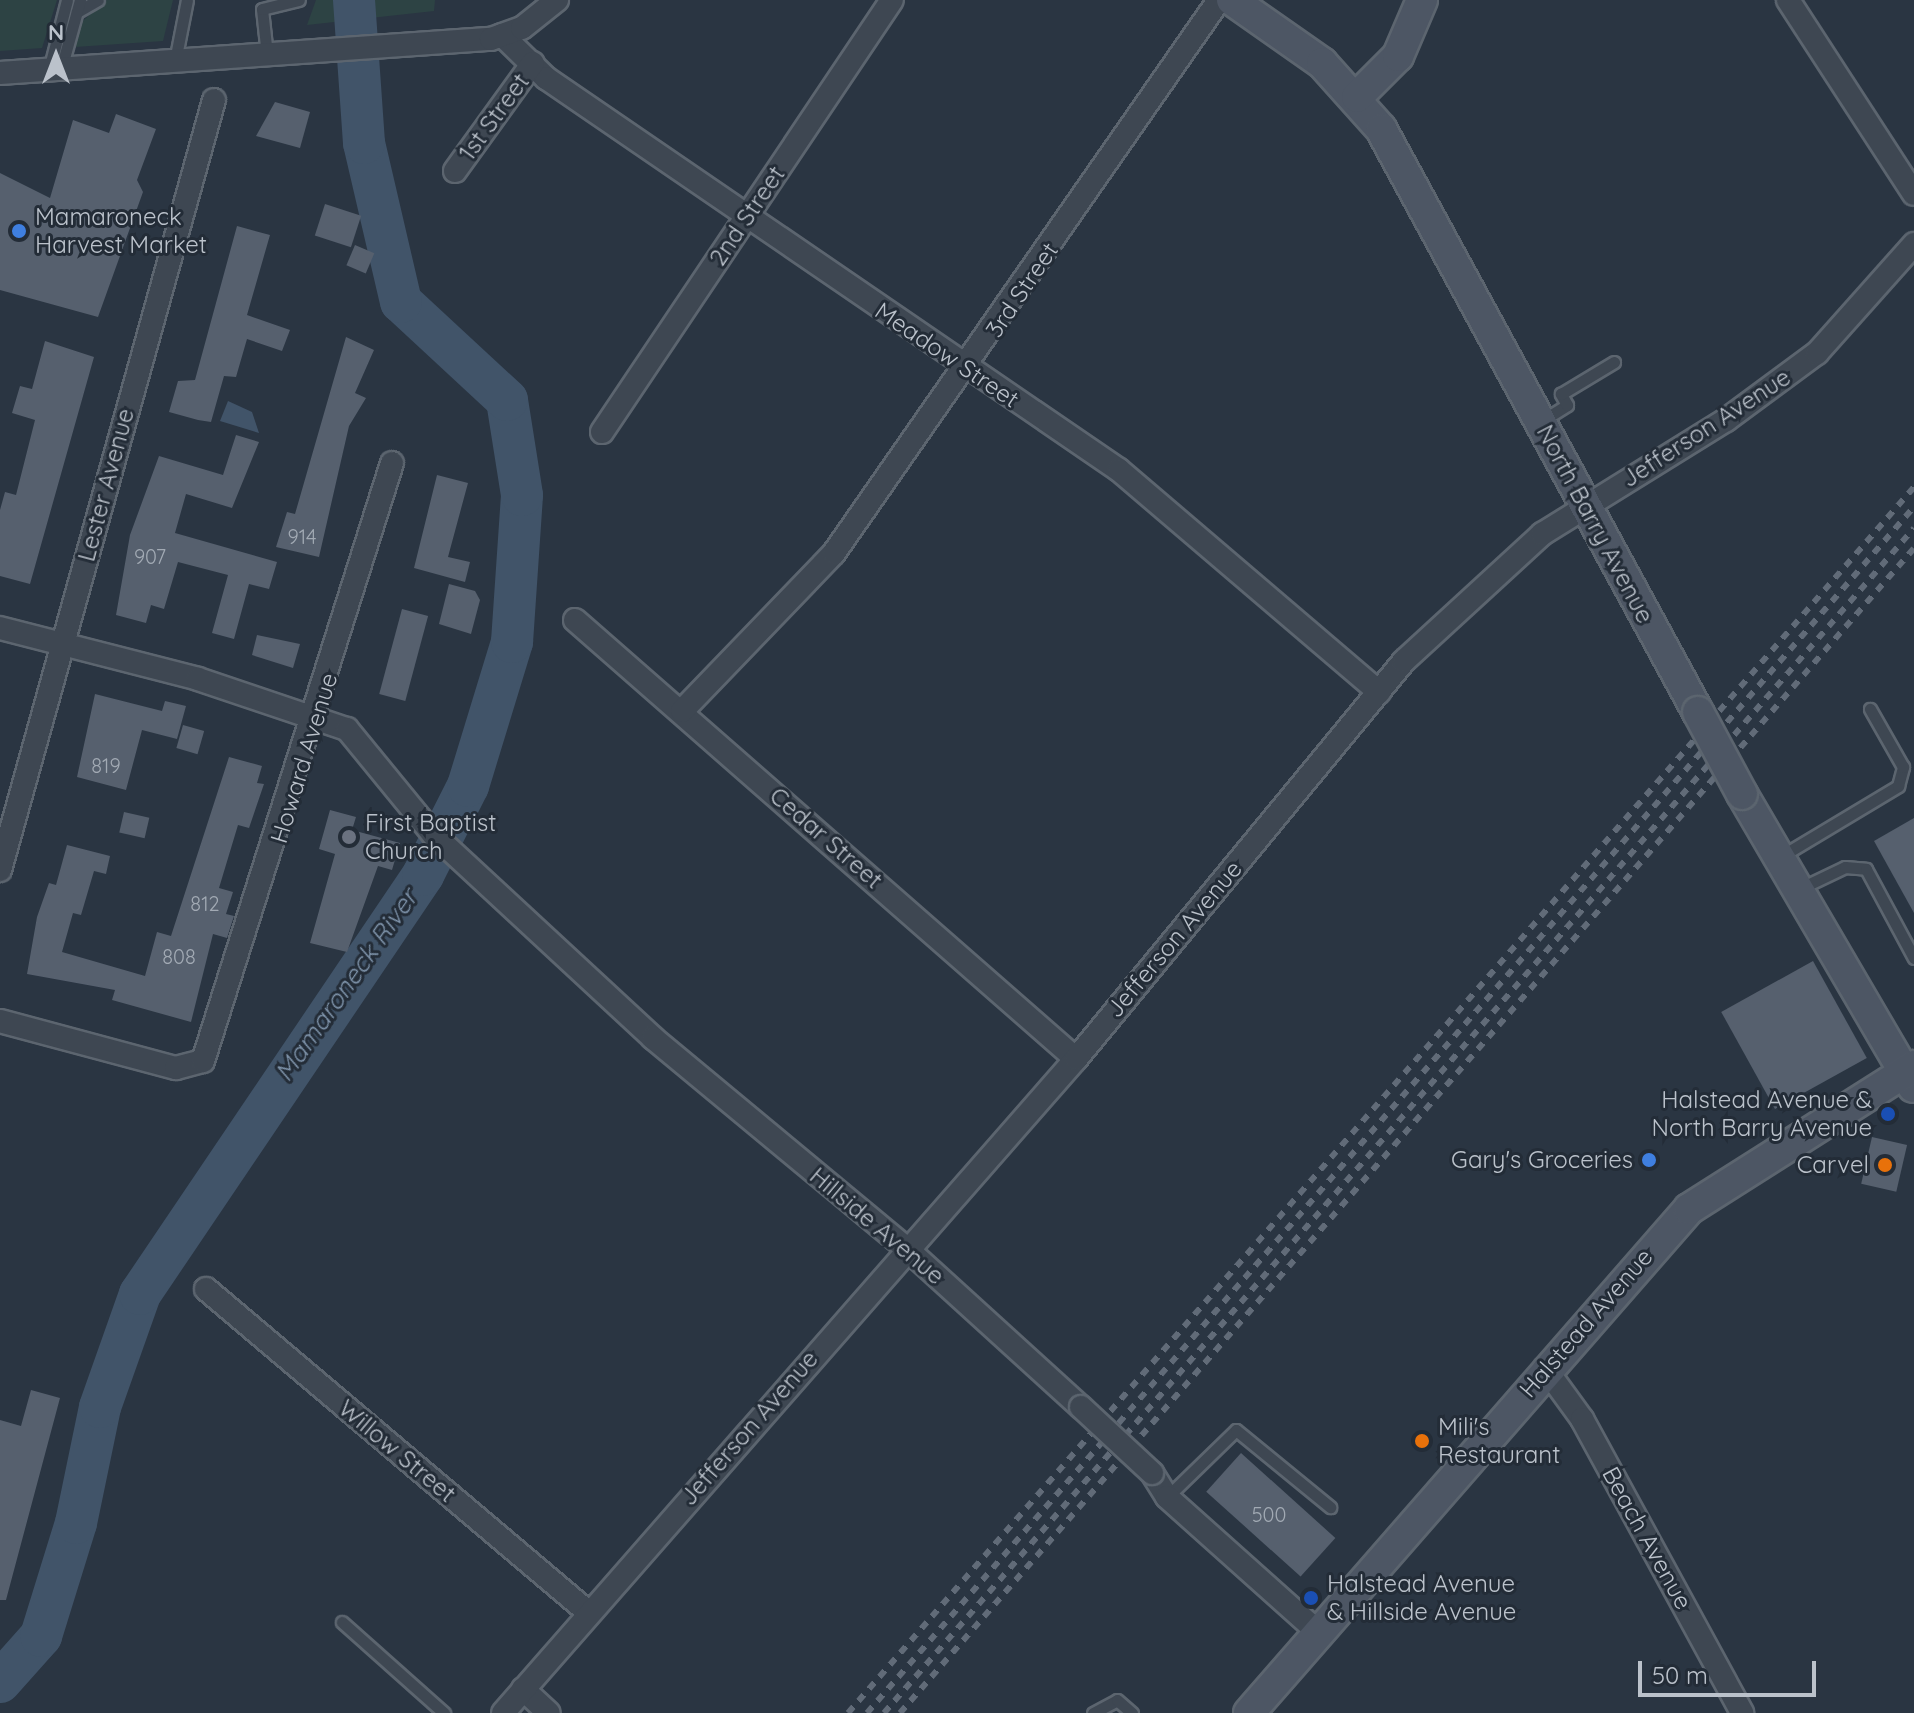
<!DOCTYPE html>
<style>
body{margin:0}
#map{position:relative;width:1914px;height:1713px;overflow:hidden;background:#2a3542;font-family:Quicksand,sans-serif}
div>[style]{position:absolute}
.green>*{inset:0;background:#2d4344}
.water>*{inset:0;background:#415469}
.river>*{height:42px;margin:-21px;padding:0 21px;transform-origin:21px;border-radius:21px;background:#415469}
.building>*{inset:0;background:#56606e;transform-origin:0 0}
.roads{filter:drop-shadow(2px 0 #5c656f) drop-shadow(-2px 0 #5c656f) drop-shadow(0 2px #5c656f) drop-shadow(0 -2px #5c656f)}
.lane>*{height:11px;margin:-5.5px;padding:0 5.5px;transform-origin:5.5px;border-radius:5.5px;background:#3e4752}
.street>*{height:22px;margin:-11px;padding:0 11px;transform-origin:11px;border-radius:11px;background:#3e4752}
.secondary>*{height:30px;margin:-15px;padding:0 15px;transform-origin:15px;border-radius:15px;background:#4d5664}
.rail>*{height:6px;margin-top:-3px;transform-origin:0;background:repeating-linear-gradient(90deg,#616b78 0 8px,transparent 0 16px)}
.bridges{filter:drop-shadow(2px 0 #5c656f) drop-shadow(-2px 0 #5c656f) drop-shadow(0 2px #5c656f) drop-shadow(0 -2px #5c656f)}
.street-bridge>*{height:22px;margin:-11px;padding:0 11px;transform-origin:11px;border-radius:11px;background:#3e4752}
.secondary-bridge>*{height:30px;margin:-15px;padding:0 15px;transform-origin:15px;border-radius:15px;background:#4d5664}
.dots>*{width:22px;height:22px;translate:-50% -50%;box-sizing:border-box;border:4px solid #232c37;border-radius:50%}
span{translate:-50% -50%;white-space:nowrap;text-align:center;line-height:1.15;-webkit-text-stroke:6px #232c37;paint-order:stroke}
.number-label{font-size:20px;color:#a2aab4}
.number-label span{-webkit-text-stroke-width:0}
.street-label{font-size:24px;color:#bbc2cb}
.poi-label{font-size:24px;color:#bbc2cb}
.left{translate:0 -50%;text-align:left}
.right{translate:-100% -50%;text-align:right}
.water-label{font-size:26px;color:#7f94ab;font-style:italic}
.north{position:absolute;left:16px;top:16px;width:80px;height:80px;-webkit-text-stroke:6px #232c37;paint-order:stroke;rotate:0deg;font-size:22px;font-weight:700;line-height:32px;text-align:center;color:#bbc2cb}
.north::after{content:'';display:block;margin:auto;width:28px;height:36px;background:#bbc2cb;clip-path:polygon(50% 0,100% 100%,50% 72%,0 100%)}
.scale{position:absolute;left:1638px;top:1661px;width:178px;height:36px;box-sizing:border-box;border:4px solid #bbc2cb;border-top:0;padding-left:10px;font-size:24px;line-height:28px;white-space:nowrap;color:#bbc2cb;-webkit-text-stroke:6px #232c37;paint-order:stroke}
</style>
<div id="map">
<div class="green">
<div style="clip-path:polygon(0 0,57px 0,42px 48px,0 51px)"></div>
<div style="clip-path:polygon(107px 0,173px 0,163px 41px,75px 47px,78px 25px)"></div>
<div style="clip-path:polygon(316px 0,435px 0,434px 11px,307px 25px)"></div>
</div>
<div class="water">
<div style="clip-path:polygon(228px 401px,252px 412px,259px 433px,220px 421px)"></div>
</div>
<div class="river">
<div style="left:0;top:1682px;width:62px;rotate:-48.3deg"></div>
<div style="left:41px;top:1636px;width:118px;rotate:-72.8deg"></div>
<div style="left:76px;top:1523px;width:118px;rotate:-78.3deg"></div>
<div style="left:100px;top:1407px;width:120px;rotate:-70.5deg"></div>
<div style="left:140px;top:1294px;width:506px;rotate:-55.96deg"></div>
<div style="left:423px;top:875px;width:100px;rotate:-63.2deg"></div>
<div style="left:468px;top:786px;width:151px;rotate:-73deg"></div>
<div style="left:512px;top:642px;width:147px;rotate:-86.1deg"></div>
<div style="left:522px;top:495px;width:96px;rotate:-99deg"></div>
<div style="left:507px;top:400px;width:144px;rotate:-137.2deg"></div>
<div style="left:401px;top:302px;width:163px;rotate:-103.1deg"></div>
<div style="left:364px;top:143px;width:143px;rotate:-94deg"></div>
</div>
<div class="building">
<div style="clip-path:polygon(275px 102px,310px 112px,300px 148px,256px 136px)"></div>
<div style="clip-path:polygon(116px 114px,156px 129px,137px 180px,143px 192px,98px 317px,0 290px,0 173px,50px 198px,73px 120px,109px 133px)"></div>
<div style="left:325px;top:204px;width:38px;height:33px;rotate:18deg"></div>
<div style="clip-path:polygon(237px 226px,270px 235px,247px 315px,290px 330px,282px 351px,247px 339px,236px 377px,224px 376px,211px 422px,198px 420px,169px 412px,178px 381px,195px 380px)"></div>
<div style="left:355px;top:245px;width:21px;height:22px;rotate:23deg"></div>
<div style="clip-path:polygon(346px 337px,374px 350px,355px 393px,366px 398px,349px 426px,319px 557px,276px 547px,287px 512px,295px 514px)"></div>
<div style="clip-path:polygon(45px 341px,94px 357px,30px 584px,0 576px,0 510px,5px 492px,16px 495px,35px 420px,12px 413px,20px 386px,32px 389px)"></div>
<div style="clip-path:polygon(236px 435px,259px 442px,232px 508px,186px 494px,175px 533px,277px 562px,269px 589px,249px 584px,234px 639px,212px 633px,228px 575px,178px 562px,164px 609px,151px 605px,146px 623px,116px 615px,130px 535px,159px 456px,223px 475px)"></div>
<div style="clip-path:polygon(437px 475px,468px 483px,448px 557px,470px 562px,465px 582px,414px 568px)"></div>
<div style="clip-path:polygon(449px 584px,475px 591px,480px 600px,471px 634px,439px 624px)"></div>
<div style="left:402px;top:609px;width:27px;height:88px;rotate:15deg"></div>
<div style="clip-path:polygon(257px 635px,300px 644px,293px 668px,252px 655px)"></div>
<div style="clip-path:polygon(95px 694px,162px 711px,165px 701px,186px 706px,177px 739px,142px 730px,126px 790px,77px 777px)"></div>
<div style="left:183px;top:725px;width:22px;height:24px;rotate:16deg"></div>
<div style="clip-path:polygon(229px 757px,262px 766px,257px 783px,264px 784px,249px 828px,238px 825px,219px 888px,233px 892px,226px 914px,234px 916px,227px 938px,213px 934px,191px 1022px,112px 1000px,115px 990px,27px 974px,37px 917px,49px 883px,56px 885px,67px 845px,110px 856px,106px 874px,94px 871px,81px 915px,73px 913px,62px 952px,145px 976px,157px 932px,171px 936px)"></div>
<div style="clip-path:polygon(330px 810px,356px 817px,352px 830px,400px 843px,392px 870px,378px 866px,347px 952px,310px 943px,335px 854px,319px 849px)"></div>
<div style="left:124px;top:812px;width:26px;height:21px;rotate:13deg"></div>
<div style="clip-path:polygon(1914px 818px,1914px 913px,1874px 841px)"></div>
<div style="left:1813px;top:961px;width:111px;height:105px;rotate:61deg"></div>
<div style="left:1872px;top:1137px;width:36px;height:48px;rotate:13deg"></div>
<div style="clip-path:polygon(31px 1390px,60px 1398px,6px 1600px,0 1600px,0 1420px,21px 1426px)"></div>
<div style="left:1241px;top:1453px;width:127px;height:52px;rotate:42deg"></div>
</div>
<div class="roads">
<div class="lane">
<div style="left:77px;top:12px;width:24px;rotate:-30deg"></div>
<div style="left:267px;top:55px;width:46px;rotate:-96.2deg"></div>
<div style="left:262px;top:9px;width:38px;rotate:-14deg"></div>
<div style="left:175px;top:61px;width:62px;rotate:-78.9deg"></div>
<div style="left:61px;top:69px;width:72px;rotate:-74.6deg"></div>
<div style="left:49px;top:70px;width:72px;rotate:-75.6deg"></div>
<div style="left:1540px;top:422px;width:32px;rotate:-32deg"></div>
<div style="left:1567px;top:405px;width:13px;rotate:-119deg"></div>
<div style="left:1561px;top:394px;width:62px;rotate:-31.1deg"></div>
<div style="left:1780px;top:857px;width:138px;rotate:-31deg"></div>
<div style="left:1898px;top:786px;width:20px;rotate:-75deg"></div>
<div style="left:1903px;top:767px;width:67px;rotate:-119.6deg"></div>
<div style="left:1799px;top:889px;width:51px;rotate:-25.6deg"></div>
<div style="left:1845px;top:867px;width:21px;rotate:5deg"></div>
<div style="left:1866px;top:869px;width:101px;rotate:61.7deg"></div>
<div style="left:1167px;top:1497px;width:96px;rotate:-44.2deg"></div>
<div style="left:1236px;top:1430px;width:122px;rotate:39.3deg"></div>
<div style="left:342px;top:1622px;width:137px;rotate:41.7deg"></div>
<div style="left:1093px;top:1713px;width:27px;rotate:-28deg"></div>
<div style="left:1117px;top:1700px;width:20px;rotate:41deg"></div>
</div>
<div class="street">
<div style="left:1788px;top:0;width:231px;rotate:57deg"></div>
<div style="left:502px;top:35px;width:62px;rotate:44.3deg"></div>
<div style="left:546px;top:78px;width:694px;rotate:34.38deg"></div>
<div style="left:1119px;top:470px;width:342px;rotate:40.5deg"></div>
<div style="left:0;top:73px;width:492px;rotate:-4deg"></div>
<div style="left:491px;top:39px;width:33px;rotate:-20deg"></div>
<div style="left:522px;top:28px;width:45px;rotate:-38.7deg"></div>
<div style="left:455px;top:171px;width:133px;rotate:-54.2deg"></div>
<div style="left:602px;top:432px;width:520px;rotate:-56.13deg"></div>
<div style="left:575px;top:620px;width:666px;rotate:41.23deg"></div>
<div style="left:0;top:628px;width:204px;rotate:14.4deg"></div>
<div style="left:198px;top:679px;width:157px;rotate:18.6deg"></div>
<div style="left:347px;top:729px;width:136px;rotate:50.7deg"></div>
<div style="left:433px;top:834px;width:300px;rotate:42.8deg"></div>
<div style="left:653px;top:1038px;width:327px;rotate:39.7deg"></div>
<div style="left:905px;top:1247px;width:238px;rotate:42.3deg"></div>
<div style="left:682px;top:711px;width:219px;rotate:-46.1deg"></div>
<div style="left:834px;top:553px;width:674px;rotate:-55.15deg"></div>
<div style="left:0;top:870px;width:799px;rotate:-74.47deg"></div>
<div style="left:0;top:1021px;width:182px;rotate:15deg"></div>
<div style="left:176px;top:1068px;width:28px;rotate:-15deg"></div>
<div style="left:203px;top:1061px;width:627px;rotate:-72.46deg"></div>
<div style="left:206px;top:1289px;width:502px;rotate:40.23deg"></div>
<div style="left:1545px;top:1368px;width:63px;rotate:54deg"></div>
<div style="left:1582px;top:1419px;width:335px;rotate:61.4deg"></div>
<div style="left:1152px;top:1473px;width:28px;rotate:58deg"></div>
<div style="left:1167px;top:1497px;width:204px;rotate:41.8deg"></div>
<div style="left:523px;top:1689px;width:35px;rotate:43deg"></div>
<div style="left:503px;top:1713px;width:870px;rotate:-48.78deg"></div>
<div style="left:1076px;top:1059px;width:516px;rotate:-50.51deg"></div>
<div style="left:1404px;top:661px;width:188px;rotate:-42.6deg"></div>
<div style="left:1542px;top:534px;width:216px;rotate:-31.8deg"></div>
<div style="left:1726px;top:420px;width:113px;rotate:-36.4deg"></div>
<div style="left:1817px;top:353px;width:146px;rotate:-48.3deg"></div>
</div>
<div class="secondary">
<div style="left:1232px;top:0;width:110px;rotate:35deg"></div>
<div style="left:1322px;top:63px;width:89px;rotate:48.2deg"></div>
<div style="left:1381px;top:129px;width:664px;rotate:61.47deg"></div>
<div style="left:1357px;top:97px;width:58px;rotate:-45deg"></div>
<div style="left:1398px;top:56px;width:61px;rotate:-66.8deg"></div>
<div style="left:1742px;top:794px;width:339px;rotate:59.7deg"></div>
<div style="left:1249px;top:1713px;width:669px;rotate:-48.88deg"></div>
<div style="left:1689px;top:1209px;width:267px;rotate:-32.4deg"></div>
</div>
</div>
<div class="rail">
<div style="left:848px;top:1713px;width:1625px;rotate:-48.99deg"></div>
<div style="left:867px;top:1713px;width:1597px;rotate:-49.04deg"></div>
<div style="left:884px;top:1713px;width:1570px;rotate:-49deg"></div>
<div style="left:900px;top:1713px;width:1544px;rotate:-48.96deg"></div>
</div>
<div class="bridges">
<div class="street-bridge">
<div style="left:1081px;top:1407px;width:97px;rotate:42.9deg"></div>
</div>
<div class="secondary-bridge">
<div style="left:1698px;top:712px;width:93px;rotate:61.8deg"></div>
</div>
</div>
<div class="dots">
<div style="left:19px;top:231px;background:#3f7fe0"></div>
<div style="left:349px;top:837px;background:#6b7280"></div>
<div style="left:1888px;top:1114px;background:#1a4fb4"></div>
<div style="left:1649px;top:1160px;background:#3f7fe0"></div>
<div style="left:1885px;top:1165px;background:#e8710a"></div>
<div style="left:1422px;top:1441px;background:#e8710a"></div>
<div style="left:1311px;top:1598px;background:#1a4fb4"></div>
</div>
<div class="number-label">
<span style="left:302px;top:536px">914</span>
<span style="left:150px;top:556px">907</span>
<span style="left:106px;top:765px">819</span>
<span style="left:205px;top:903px">812</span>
<span style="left:179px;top:956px">808</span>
<span style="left:1269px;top:1514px">500</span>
</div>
<div class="street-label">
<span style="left:494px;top:117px;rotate:-54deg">1st Street</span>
<span style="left:747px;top:216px;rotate:-56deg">2nd Street</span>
<span style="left:1022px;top:290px;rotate:-56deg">3rd Street</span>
<span style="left:947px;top:355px;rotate:34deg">Meadow Street</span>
<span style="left:1706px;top:428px;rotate:-33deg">Jefferson Avenue</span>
<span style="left:106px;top:485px;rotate:-75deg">Lester Avenue</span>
<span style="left:1595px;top:524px;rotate:62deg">North Barry Avenue</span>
<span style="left:304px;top:758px;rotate:-73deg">Howard Avenue</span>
<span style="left:826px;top:838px;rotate:41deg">Cedar Street</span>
<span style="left:1174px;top:939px;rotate:-50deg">Jefferson Avenue</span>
<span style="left:877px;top:1226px;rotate:40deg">Hillside Avenue</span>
<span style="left:1586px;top:1323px;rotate:-49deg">Halstead Avenue</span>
<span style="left:749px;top:1428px;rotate:-49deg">Jefferson Avenue</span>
<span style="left:397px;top:1451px;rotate:40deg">Willow Street</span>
<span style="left:1647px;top:1538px;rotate:61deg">Beach Avenue</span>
</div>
<div class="poi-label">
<span class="left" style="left:35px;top:231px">Mamaroneck<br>Harvest Market</span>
<span class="left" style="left:365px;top:837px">First Baptist<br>Church</span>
<span class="right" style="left:1872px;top:1114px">Halstead Avenue &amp;<br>North Barry Avenue</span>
<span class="right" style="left:1633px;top:1160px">Gary's Groceries</span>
<span class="right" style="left:1869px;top:1165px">Carvel</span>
<span class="left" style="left:1438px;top:1441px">Mili's<br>Restaurant</span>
<span class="left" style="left:1327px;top:1598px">Halstead Avenue<br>&amp; Hillside Avenue</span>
</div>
<div class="water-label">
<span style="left:346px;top:985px;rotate:-55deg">Mamaroneck River</span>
</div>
<div class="north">N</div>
<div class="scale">50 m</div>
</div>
